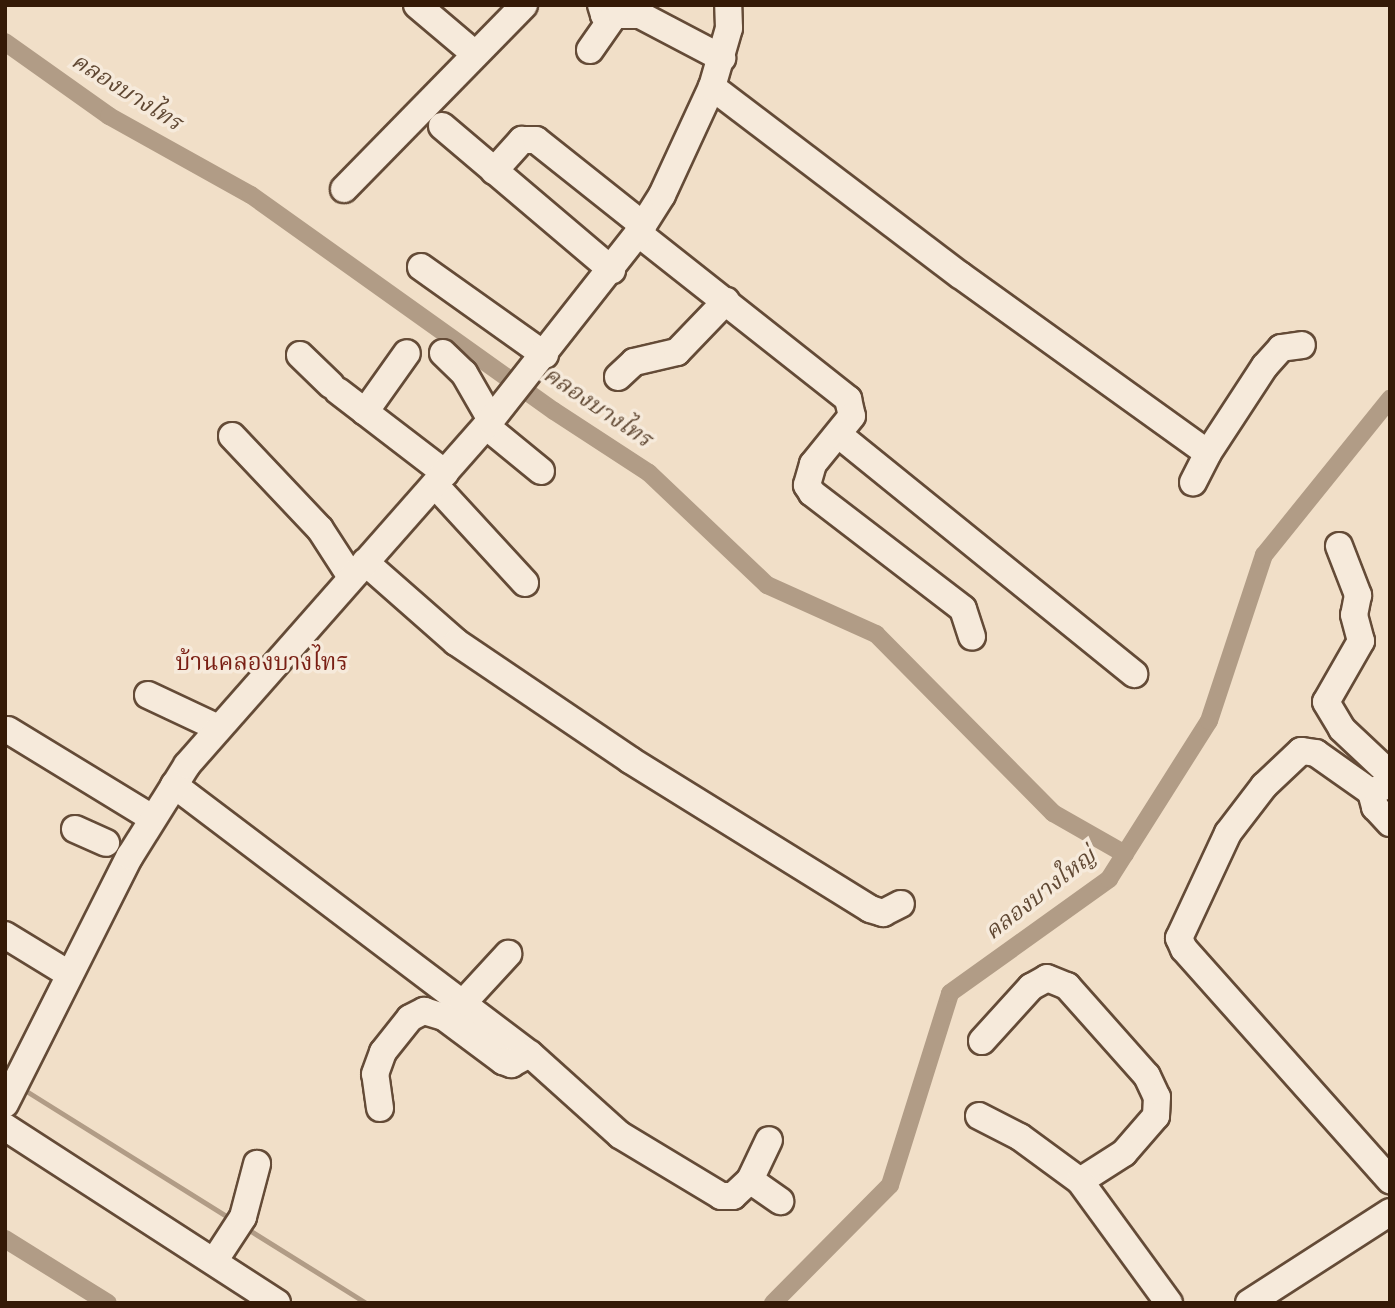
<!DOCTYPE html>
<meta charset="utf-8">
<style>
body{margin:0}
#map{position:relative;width:1395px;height:1308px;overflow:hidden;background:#f1dfc8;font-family:"IM FELL English","Noto Serif Thai",serif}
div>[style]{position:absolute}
.stream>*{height:5px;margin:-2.5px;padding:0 2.5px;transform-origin:2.5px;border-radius:2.5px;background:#b19c86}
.canal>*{height:18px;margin:-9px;padding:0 9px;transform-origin:9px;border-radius:9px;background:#b19c86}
.roads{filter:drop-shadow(2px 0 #644b37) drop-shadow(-2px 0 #644b37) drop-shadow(0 2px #644b37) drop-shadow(0 -2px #644b37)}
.minor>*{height:26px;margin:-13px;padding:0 13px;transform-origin:13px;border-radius:13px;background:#f6eadb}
span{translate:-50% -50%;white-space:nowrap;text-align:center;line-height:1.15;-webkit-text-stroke:7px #f6eadb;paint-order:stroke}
.water-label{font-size:23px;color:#604833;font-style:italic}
.quarter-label{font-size:24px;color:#7a1f14}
.frame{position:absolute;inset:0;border:7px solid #351a07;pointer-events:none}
</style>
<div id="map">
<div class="stream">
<div style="left:23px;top:1089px;width:245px;rotate:32deg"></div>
<div style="left:246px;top:1228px;width:142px;rotate:32deg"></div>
</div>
<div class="canal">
<div style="left:5px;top:42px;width:128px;rotate:35.4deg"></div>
<div style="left:109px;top:116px;width:162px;rotate:29.1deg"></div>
<div style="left:251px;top:195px;width:372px;rotate:35.5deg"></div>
<div style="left:554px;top:411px;width:113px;rotate:33.1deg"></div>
<div style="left:649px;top:473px;width:163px;rotate:43.5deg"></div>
<div style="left:767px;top:585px;width:120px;rotate:24.2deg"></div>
<div style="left:876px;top:634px;width:252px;rotate:45.3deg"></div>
<div style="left:1053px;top:813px;width:83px;rotate:29.7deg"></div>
<div style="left:5px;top:1239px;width:121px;rotate:31.9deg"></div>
<div style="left:773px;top:1303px;width:166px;rotate:-45.2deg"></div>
<div style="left:890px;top:1185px;width:201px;rotate:-72.6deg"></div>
<div style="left:950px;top:993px;width:196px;rotate:-35.6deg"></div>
<div style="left:1109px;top:879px;width:187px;rotate:-57.7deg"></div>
<div style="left:1209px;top:721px;width:175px;rotate:-71.7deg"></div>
<div style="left:1264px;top:555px;width:201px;rotate:-51.1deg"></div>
</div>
<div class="roads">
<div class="minor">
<div style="left:417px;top:5px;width:76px;rotate:40.2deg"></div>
<div style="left:601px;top:5px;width:10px;rotate:73deg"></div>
<div style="left:604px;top:15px;width:36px"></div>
<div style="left:640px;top:15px;width:93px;rotate:27.7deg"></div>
<div style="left:590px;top:50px;width:39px;rotate:-55deg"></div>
<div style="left:712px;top:87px;width:311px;rotate:37.2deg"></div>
<div style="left:960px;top:275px;width:305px;rotate:35.7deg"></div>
<div style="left:1208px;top:453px;width:33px;rotate:117deg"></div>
<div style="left:442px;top:126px;width:223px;rotate:40.3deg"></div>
<div style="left:494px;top:171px;width:42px;rotate:-47.9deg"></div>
<div style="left:522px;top:140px;width:14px"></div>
<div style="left:536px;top:140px;width:137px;rotate:38.5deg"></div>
<div style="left:344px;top:189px;width:257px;rotate:-45.6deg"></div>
<div style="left:638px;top:233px;width:268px;rotate:38.3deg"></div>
<div style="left:848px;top:399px;width:17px;rotate:77deg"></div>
<div style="left:852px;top:416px;width:62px;rotate:129.1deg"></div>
<div style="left:813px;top:464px;width:22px;rotate:106deg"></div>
<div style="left:807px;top:485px;width:9px;rotate:58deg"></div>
<div style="left:812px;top:493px;width:190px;rotate:37.5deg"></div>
<div style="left:963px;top:609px;width:29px;rotate:72deg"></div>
<div style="left:421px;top:267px;width:152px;rotate:35.4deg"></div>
<div style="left:443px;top:353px;width:29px;rotate:44deg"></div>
<div style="left:464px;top:373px;width:54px;rotate:60.1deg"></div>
<div style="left:300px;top:355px;width:43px;rotate:44.1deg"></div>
<div style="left:618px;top:377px;width:22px;rotate:-43deg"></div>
<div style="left:634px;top:362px;width:44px;rotate:-13.1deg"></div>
<div style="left:677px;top:352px;width:71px;rotate:-46.1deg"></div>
<div style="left:338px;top:391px;width:135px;rotate:37.5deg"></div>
<div style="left:365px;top:412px;width:72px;rotate:-54.6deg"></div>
<div style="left:486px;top:426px;width:71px;rotate:39.3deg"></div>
<div style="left:839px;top:435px;width:380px;rotate:39deg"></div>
<div style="left:232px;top:436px;width:128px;rotate:46.6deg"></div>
<div style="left:320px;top:529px;width:57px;rotate:57.1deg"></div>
<div style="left:1208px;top:453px;width:104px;rotate:-56.8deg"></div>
<div style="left:1265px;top:366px;width:24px;rotate:-48deg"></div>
<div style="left:1281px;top:348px;width:21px;rotate:-8deg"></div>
<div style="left:435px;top:485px;width:133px;rotate:47.4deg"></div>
<div style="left:1339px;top:546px;width:53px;rotate:68.8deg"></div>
<div style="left:1358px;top:595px;width:20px;rotate:101deg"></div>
<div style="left:1354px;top:615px;width:27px;rotate:75deg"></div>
<div style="left:1361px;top:641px;width:70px;rotate:119.8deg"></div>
<div style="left:1326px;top:702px;width:31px;rotate:59deg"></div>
<div style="left:1342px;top:729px;width:66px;rotate:43.2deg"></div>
<div style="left:365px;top:562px;width:121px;rotate:41.3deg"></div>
<div style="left:456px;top:642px;width:210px;rotate:34.1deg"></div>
<div style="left:630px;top:760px;width:282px;rotate:31.8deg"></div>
<div style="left:870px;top:909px;width:14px;rotate:17deg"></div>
<div style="left:883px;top:913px;width:20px;rotate:-27deg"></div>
<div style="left:148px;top:695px;width:77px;rotate:25.2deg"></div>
<div style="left:8px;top:730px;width:169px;rotate:31.4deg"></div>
<div style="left:1390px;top:784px;width:21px;rotate:157deg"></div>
<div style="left:1371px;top:792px;width:67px;rotate:-144.7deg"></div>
<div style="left:1316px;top:753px;width:15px;rotate:-172deg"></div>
<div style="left:1301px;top:751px;width:51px;rotate:136.6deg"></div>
<div style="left:1264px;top:786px;width:59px;rotate:127.5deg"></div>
<div style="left:1228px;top:833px;width:116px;rotate:115deg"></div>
<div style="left:1179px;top:938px;width:12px;rotate:66deg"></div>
<div style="left:1184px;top:949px;width:310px;rotate:48.3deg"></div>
<div style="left:174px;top:785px;width:446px;rotate:37.1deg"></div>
<div style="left:530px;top:1054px;width:121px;rotate:42deg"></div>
<div style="left:620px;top:1135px;width:118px;rotate:31.1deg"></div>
<div style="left:721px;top:1196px;width:12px"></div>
<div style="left:733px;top:1196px;width:23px;rotate:-43deg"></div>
<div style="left:750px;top:1180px;width:37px;rotate:35deg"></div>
<div style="left:1371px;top:792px;width:16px;rotate:75deg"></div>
<div style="left:1375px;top:807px;width:22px;rotate:47deg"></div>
<div style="left:75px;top:829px;width:34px;rotate:24deg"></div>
<div style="left:5px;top:935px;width:75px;rotate:31.4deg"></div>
<div style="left:463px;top:1003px;width:67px;rotate:-47.4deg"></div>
<div style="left:982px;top:1041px;width:73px;rotate:-47.8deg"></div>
<div style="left:1031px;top:987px;width:18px;rotate:-29deg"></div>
<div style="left:1047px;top:978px;width:22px;rotate:22deg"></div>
<div style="left:1067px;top:986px;width:120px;rotate:48.4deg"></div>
<div style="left:1147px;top:1076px;width:23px;rotate:65deg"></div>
<div style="left:1157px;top:1097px;width:19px;rotate:93deg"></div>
<div style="left:1156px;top:1116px;width:49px;rotate:130.9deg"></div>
<div style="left:1124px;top:1153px;width:52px;rotate:147.5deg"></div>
<div style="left:5px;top:1104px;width:278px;rotate:-63.3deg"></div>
<div style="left:130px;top:856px;width:107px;rotate:-57.9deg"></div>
<div style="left:187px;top:765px;width:460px;rotate:-48.6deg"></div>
<div style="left:491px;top:420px;width:238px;rotate:-51.8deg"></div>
<div style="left:638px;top:233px;width:45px;rotate:-57.7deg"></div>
<div style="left:662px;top:195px;width:119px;rotate:-65.2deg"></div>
<div style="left:712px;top:87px;width:61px;rotate:-73.9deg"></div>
<div style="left:729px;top:28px;width:23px;rotate:-92deg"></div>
<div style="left:380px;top:1108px;width:34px;rotate:-98deg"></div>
<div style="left:375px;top:1074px;width:23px;rotate:-70deg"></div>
<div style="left:383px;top:1052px;width:43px;rotate:-51.5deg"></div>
<div style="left:410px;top:1018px;width:16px;rotate:-27deg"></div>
<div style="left:424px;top:1011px;width:21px;rotate:17deg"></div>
<div style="left:444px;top:1017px;width:74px;rotate:36.7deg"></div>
<div style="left:503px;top:1061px;width:9px;rotate:21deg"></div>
<div style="left:511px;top:1064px;width:21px;rotate:-28deg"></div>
<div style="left:979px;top:1116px;width:46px;rotate:27.1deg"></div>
<div style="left:1020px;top:1137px;width:74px;rotate:36.3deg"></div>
<div style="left:1080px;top:1181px;width:151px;rotate:53.9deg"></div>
<div style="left:5px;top:1127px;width:324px;rotate:32.9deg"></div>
<div style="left:750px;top:1180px;width:44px;rotate:-64.6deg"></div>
<div style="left:215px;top:1260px;width:51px;rotate:-56.9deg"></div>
<div style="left:243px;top:1217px;width:55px;rotate:-75.2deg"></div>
<div style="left:1249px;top:1303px;width:168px;rotate:-32.8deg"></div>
</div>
</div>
<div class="water-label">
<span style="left:126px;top:93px;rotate:32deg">คลองบางไทร</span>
<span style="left:597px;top:408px;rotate:34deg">คลองบางไทร</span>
<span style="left:1041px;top:895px;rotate:-38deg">คลองบางใหญ่</span>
</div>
<div class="quarter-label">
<span style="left:262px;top:664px">บ้านคลองบางไทร</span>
</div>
<div class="frame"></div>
</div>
